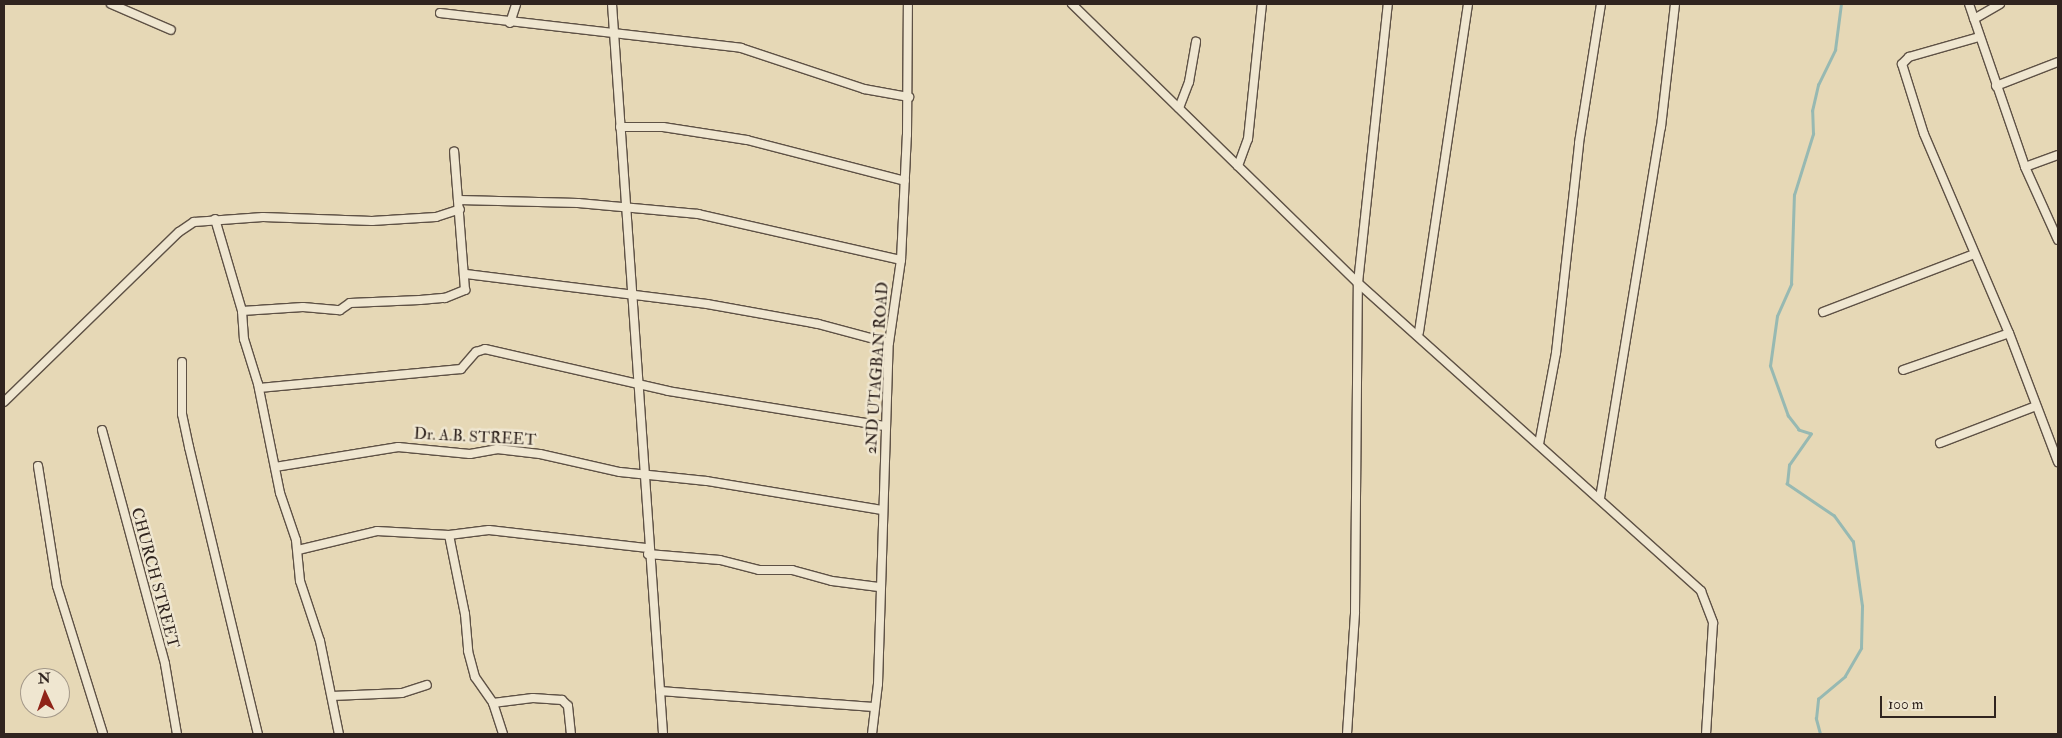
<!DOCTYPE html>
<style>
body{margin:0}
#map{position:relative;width:2062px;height:738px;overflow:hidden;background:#e6d8b6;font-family:"IM FELL Double Pica",serif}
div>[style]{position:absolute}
.stream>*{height:2.5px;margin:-1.25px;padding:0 1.25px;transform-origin:1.25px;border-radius:1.25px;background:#97b9b2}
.roads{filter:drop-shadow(1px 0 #5e5145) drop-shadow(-1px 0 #5e5145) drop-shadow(0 1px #5e5145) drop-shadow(0 -1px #5e5145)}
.minor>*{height:8px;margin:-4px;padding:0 4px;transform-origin:4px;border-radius:4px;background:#efe6d0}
span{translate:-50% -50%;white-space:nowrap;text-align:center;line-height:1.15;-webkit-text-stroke:5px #efe6d0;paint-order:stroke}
.street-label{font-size:16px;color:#30241f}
.frame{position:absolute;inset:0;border:5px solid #30241f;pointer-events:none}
.north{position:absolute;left:20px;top:668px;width:50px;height:50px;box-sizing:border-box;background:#efe6d0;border:1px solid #a39889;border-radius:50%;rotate:357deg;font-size:14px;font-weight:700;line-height:20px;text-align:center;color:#30241f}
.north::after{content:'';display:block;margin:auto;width:18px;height:22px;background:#8f2418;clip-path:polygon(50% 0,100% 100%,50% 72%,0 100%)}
.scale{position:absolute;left:1880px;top:696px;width:116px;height:22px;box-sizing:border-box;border:2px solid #30241f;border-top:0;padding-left:6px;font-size:15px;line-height:18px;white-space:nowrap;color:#30241f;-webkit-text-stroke:4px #efe6d0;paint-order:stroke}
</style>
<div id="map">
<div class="stream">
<div style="left:1820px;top:734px;width:16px;rotate:-105deg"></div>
<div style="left:1816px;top:719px;width:20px;rotate:-84deg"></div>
<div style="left:1818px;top:699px;width:35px;rotate:-40deg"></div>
<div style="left:1845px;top:676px;width:32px;rotate:-60deg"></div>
<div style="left:1861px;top:648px;width:42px;rotate:-88.6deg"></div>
<div style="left:1862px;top:606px;width:65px;rotate:-98deg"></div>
<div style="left:1853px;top:542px;width:32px;rotate:-126deg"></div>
<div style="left:1834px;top:516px;width:57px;rotate:-145.8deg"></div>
<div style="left:1787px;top:484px;width:19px;rotate:-84deg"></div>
<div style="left:1789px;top:465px;width:38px;rotate:-55deg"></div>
<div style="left:1811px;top:434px;width:13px;rotate:-162deg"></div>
<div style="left:1799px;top:430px;width:18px;rotate:-128deg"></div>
<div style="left:1788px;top:416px;width:53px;rotate:-109.8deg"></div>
<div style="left:1770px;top:366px;width:50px;rotate:-82deg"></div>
<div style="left:1777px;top:316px;width:35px;rotate:-66deg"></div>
<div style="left:1791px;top:284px;width:89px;rotate:-88.1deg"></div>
<div style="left:1794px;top:195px;width:64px;rotate:-72.7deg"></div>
<div style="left:1813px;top:134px;width:23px;rotate:-92deg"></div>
<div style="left:1812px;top:111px;width:27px;rotate:-77deg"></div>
<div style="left:1818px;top:85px;width:39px;rotate:-64deg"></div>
<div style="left:1835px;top:50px;width:46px;rotate:-82.6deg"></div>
</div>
<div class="roads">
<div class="minor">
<div style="left:111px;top:4px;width:65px;rotate:23.4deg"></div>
<div style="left:612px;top:4px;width:732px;rotate:86deg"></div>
<div style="left:1072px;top:4px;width:400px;rotate:44.3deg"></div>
<div style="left:1358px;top:283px;width:461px;rotate:41.9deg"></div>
<div style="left:1701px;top:591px;width:34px;rotate:69deg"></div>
<div style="left:1713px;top:623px;width:111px;rotate:93.6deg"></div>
<div style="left:1969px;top:4px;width:172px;rotate:71deg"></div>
<div style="left:2025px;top:167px;width:80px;rotate:65.7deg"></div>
<div style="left:440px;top:13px;width:303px;rotate:6.6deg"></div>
<div style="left:741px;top:48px;width:130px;rotate:18.4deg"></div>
<div style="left:864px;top:89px;width:46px;rotate:10.1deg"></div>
<div style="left:1974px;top:19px;width:30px;rotate:-30deg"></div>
<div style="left:510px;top:23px;width:20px;rotate:-72deg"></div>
<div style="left:1979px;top:37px;width:73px;rotate:164.1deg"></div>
<div style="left:1909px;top:57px;width:10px;rotate:135deg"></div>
<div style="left:1902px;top:64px;width:73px;rotate:72.6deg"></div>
<div style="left:1924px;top:134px;width:216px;rotate:66.9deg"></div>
<div style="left:2009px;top:333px;width:138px;rotate:69.2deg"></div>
<div style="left:1996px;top:86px;width:66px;rotate:-21.2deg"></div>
<div style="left:1179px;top:108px;width:28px;rotate:-69deg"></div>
<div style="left:1189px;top:82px;width:41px;rotate:-80.1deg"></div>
<div style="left:620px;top:127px;width:43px"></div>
<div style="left:663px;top:127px;width:85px;rotate:8.8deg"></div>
<div style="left:747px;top:140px;width:163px;rotate:14.5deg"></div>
<div style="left:1238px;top:166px;width:29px;rotate:-70deg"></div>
<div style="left:1248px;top:139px;width:136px;rotate:-84.1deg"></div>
<div style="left:2025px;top:167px;width:35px;rotate:-20deg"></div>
<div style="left:459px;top:200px;width:119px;rotate:1.4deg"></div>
<div style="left:578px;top:203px;width:121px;rotate:5.2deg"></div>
<div style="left:698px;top:214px;width:208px;rotate:12.8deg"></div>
<div style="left:215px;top:219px;width:96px;rotate:73.6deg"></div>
<div style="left:242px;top:311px;width:28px;rotate:86deg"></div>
<div style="left:244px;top:339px;width:47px;rotate:72.7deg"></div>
<div style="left:258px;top:384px;width:111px;rotate:78.6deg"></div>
<div style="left:280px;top:493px;width:50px;rotate:71.2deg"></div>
<div style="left:296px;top:540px;width:41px;rotate:84.4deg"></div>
<div style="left:300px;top:581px;width:63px;rotate:71.6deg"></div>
<div style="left:320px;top:641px;width:95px;rotate:78.5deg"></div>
<div style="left:466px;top:274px;width:243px;rotate:7.1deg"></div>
<div style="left:707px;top:304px;width:113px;rotate:10.2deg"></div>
<div style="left:818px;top:324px;width:73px;rotate:15deg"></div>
<div style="left:242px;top:311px;width:61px;rotate:-3.8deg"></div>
<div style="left:303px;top:307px;width:37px;rotate:5deg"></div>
<div style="left:340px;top:310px;width:12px;rotate:-35deg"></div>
<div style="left:350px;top:303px;width:70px;rotate:-2.5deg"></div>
<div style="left:420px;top:300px;width:25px;rotate:-5deg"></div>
<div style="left:445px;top:298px;width:22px;rotate:-22deg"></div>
<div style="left:465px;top:290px;width:139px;rotate:-94.5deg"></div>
<div style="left:1823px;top:312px;width:162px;rotate:-21deg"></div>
<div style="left:1419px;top:332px;width:332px;rotate:-81.5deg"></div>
<div style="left:182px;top:362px;width:52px;rotate:90deg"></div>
<div style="left:182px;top:414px;width:34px;rotate:78deg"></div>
<div style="left:189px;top:447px;width:295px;rotate:76.5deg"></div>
<div style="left:1903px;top:370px;width:112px;rotate:-19.2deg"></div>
<div style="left:259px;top:388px;width:203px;rotate:-5.4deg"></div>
<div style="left:461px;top:369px;width:23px;rotate:-49deg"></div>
<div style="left:476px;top:352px;width:9px;rotate:-18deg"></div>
<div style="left:485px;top:349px;width:188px;rotate:12.9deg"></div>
<div style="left:668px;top:391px;width:220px;rotate:9.2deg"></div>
<div style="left:4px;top:402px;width:244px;rotate:-44.2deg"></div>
<div style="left:179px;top:232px;width:18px;rotate:-34deg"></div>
<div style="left:194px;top:222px;width:69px;rotate:-4.1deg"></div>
<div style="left:263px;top:217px;width:109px;rotate:2.1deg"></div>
<div style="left:372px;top:221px;width:64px;rotate:-3.6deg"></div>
<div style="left:436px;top:217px;width:25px;rotate:-18deg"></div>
<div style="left:102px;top:430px;width:242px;rotate:74.9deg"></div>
<div style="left:165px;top:664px;width:71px;rotate:80.3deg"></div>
<div style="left:1940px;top:443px;width:103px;rotate:-21.1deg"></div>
<div style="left:1539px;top:444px;width:93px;rotate:-79.4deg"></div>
<div style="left:1556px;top:353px;width:211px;rotate:-83.7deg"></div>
<div style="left:1579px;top:143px;width:141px;rotate:-81deg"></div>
<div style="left:38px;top:466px;width:121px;rotate:81deg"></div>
<div style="left:57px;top:586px;width:155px;rotate:72.7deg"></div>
<div style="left:275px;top:467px;width:125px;rotate:-9.2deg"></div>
<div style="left:398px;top:447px;width:72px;rotate:5.6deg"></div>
<div style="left:470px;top:454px;width:27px;rotate:-10deg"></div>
<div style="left:497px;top:449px;width:43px;rotate:6.6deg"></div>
<div style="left:540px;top:454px;width:82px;rotate:12.7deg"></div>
<div style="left:620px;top:472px;width:87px;rotate:5.9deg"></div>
<div style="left:707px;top:481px;width:178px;rotate:9.4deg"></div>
<div style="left:1600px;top:498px;width:376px;rotate:-80.7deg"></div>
<div style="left:1661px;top:127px;width:124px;rotate:-83.5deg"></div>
<div style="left:449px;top:535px;width:81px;rotate:78.6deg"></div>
<div style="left:465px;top:614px;width:37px;rotate:85deg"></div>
<div style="left:468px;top:651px;width:27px;rotate:75deg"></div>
<div style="left:475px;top:677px;width:32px;rotate:55deg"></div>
<div style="left:493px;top:703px;width:33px;rotate:72deg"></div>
<div style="left:298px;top:550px;width:81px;rotate:-13.5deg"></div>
<div style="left:377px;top:531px;width:72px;rotate:3.2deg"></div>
<div style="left:449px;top:535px;width:40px;rotate:-7.1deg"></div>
<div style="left:489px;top:530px;width:160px;rotate:6.5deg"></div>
<div style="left:648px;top:554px;width:72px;rotate:4.8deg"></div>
<div style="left:720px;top:560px;width:40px;rotate:14.4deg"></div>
<div style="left:759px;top:570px;width:33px"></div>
<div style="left:792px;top:570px;width:41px;rotate:15.4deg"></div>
<div style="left:832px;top:581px;width:47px;rotate:7.3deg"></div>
<div style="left:660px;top:691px;width:214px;rotate:4.3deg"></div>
<div style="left:332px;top:696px;width:70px;rotate:-2.5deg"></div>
<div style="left:402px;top:693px;width:26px;rotate:-18deg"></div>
<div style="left:493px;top:703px;width:40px;rotate:-7.1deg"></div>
<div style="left:533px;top:698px;width:29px;rotate:4deg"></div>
<div style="left:562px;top:700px;width:8px;rotate:45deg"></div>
<div style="left:568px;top:706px;width:28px;rotate:84deg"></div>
<div style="left:872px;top:734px;width:50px;rotate:-83.2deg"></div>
<div style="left:878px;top:684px;width:341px;rotate:-88.2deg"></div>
<div style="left:889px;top:343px;width:84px;rotate:-81.8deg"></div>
<div style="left:901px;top:260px;width:125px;rotate:-87.3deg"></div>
<div style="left:907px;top:135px;width:131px;rotate:-89.6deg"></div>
<div style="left:1347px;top:734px;width:122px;rotate:-86.2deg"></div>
<div style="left:1355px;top:612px;width:329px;rotate:-89.5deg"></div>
<div style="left:1358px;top:283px;width:281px;rotate:-83.9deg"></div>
</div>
</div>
<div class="street-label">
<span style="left:877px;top:368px;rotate:-86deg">2ND UTAGBAN ROAD</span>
<span style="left:475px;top:437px;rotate:3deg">Dr. A.B. STREET</span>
<span style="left:155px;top:578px;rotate:75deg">CHURCH STREET</span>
</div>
<div class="frame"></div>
<div class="north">N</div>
<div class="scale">100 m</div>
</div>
